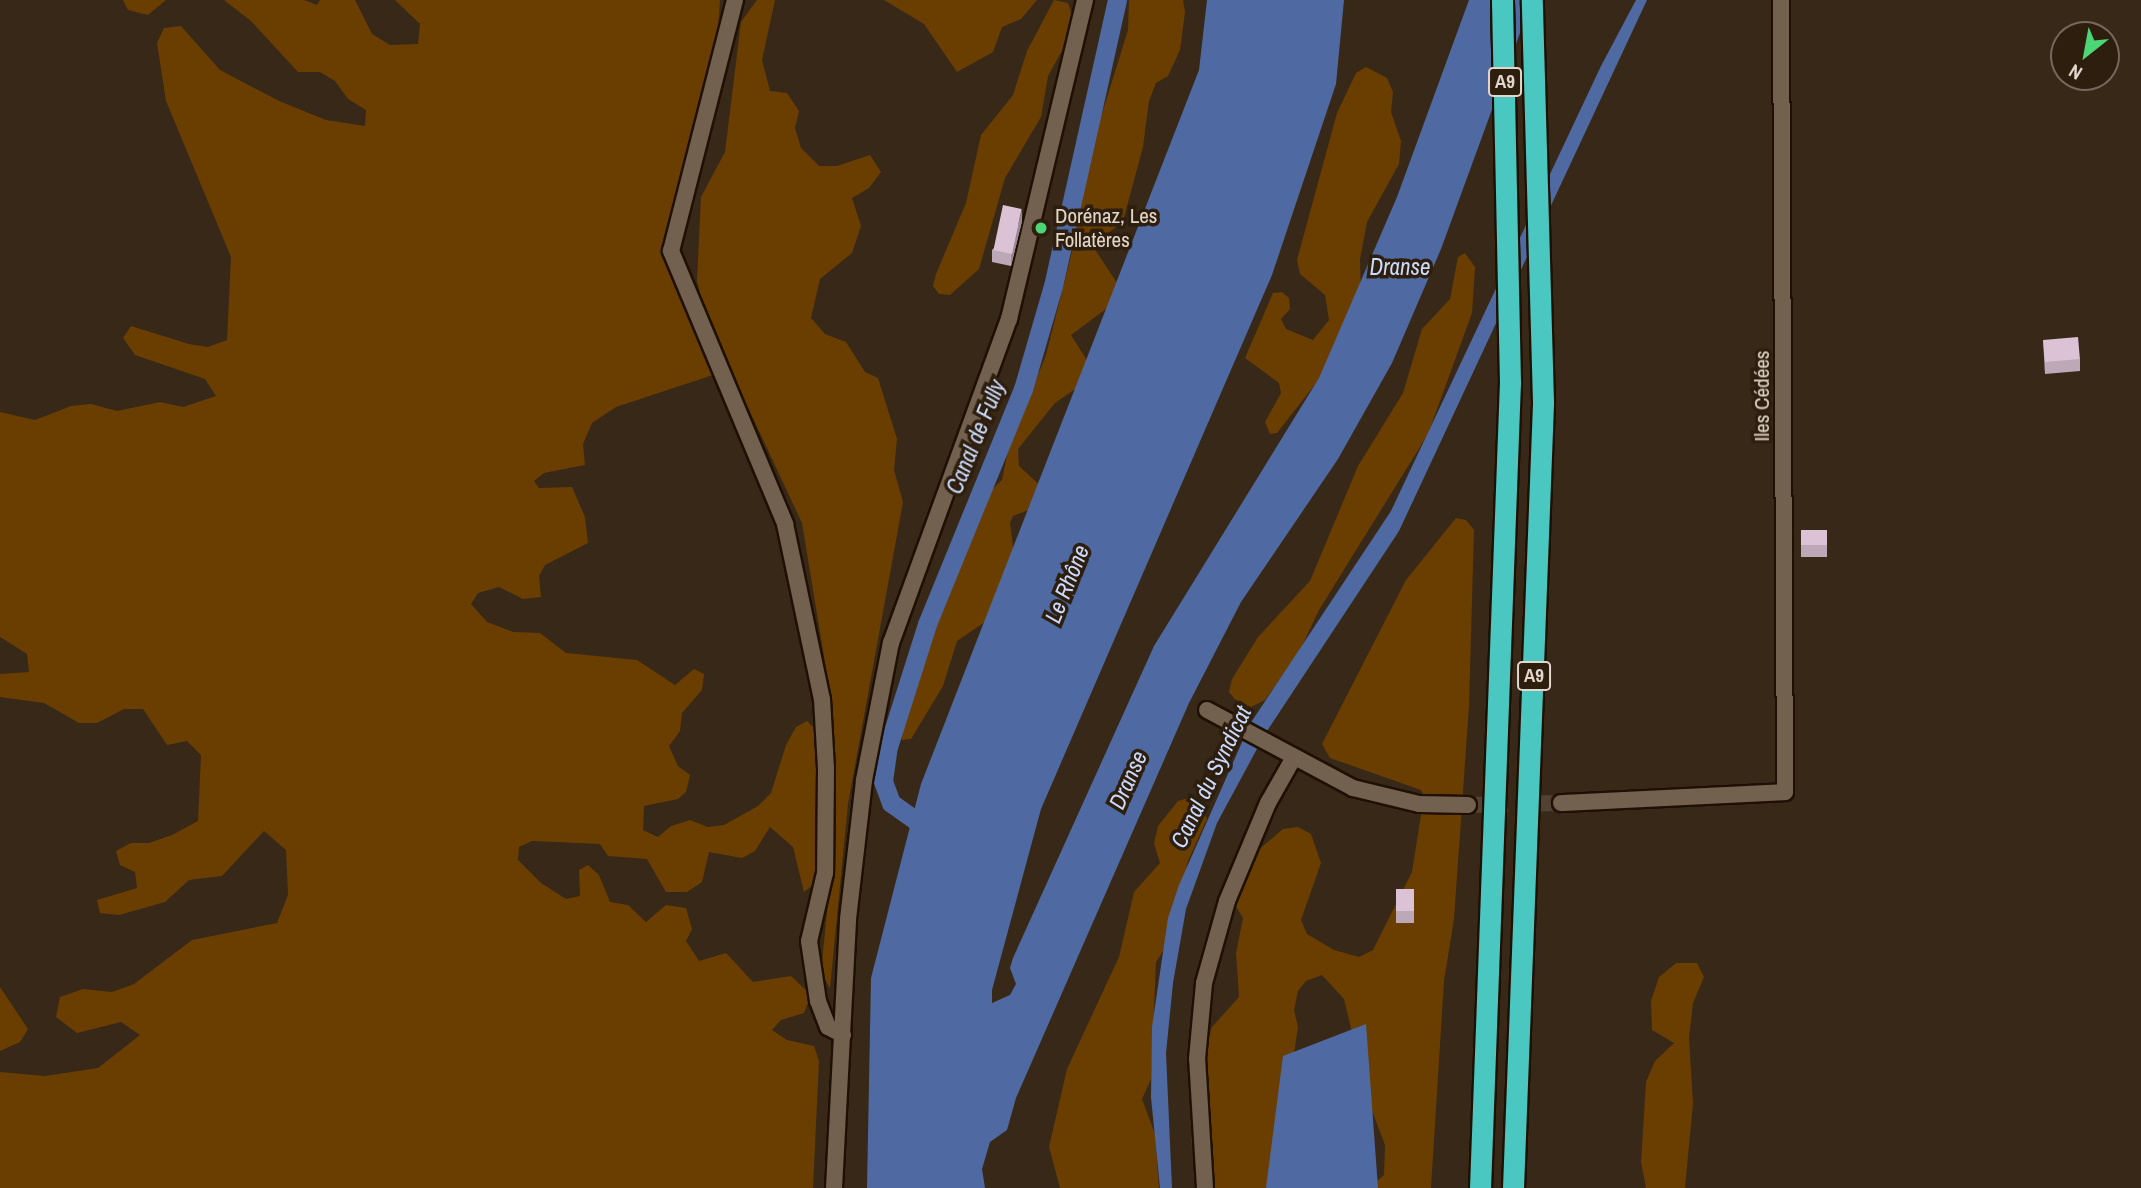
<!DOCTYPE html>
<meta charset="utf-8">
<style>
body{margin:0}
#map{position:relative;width:2141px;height:1188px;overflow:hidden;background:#382818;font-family:"Archivo Narrow",sans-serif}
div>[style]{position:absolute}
.green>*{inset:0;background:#6a3e01}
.water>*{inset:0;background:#4f6aa2}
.canal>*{height:19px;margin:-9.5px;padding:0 9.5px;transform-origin:9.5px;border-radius:9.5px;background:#4f6aa2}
.street-tunnel>*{height:16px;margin-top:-8px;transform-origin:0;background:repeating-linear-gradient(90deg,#524233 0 16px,transparent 0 24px)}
.roads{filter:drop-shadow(2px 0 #1f1003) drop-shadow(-2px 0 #1f1003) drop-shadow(0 2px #1f1003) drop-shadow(0 -2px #1f1003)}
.street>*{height:16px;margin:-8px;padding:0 8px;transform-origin:8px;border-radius:8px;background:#73614f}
.highway>*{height:21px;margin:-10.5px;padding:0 10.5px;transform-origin:10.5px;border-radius:10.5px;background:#4bc7c1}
.wall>*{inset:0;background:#bca8b7;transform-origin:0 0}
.shaded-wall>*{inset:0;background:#998895}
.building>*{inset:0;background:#dbc3d5;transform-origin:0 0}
.dots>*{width:19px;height:19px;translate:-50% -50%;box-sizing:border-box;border:4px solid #2e1e0e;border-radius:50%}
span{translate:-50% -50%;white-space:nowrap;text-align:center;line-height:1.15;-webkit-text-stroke:7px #2e1e0e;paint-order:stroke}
.shield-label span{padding:2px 5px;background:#2e1e0e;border:2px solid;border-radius:5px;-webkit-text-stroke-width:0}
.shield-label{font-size:19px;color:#e2d7cd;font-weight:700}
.poi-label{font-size:21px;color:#e2d7cd}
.left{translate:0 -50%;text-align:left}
.street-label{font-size:21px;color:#e2d7cd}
.water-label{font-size:23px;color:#cadbfd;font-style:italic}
.north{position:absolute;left:2050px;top:21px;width:70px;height:70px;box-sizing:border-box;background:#2e1e0e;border:2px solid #76685a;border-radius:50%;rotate:211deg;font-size:19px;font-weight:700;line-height:28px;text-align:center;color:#e2d7cd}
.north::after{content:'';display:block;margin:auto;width:24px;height:32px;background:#4dd676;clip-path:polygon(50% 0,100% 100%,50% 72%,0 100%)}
</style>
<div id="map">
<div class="green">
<div style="clip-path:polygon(123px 0,166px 0,148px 15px,128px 10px)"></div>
<div style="clip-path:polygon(224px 0,304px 0,317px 5px,320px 0,355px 0,372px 34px,390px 45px,418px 44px,420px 24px,395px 0,720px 0,712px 127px,697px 168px,680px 191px,674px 280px,716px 374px,616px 407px,592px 423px,583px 444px,585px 465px,544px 473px,534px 481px,539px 488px,572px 487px,585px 517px,588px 543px,545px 565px,539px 576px,541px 597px,523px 599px,499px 587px,478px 593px,471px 604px,487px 622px,513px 632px,540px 633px,566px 653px,637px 660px,675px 685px,694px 669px,704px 674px,702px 690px,682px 713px,680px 731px,669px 746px,678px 766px,690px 775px,686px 792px,678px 799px,644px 806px,643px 830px,658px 837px,671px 826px,690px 820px,708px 827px,724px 825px,758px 806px,771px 793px,786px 745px,796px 727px,807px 721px,815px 729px,820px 771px,819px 880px,804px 892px,793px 847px,770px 827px,755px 851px,742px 858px,709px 852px,702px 882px,687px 892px,666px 892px,647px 859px,608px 856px,600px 844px,532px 841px,519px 847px,518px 860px,541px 883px,566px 899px,580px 896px,579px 870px,588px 865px,599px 875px,610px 902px,628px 905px,646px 922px,666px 905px,686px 908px,692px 929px,686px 941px,699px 961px,726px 953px,753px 982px,791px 976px,811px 995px,804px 1013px,781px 1020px,772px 1030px,787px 1040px,814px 1046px,819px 1061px,813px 1188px,0 1188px,0 1072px,45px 1076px,98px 1068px,140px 1035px,121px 1022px,77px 1033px,56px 1017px,60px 997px,83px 989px,112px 992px,134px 984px,192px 940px,277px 923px,288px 895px,286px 850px,264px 831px,222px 876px,189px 880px,165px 902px,119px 915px,100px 913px,97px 900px,137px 888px,135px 872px,120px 865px,116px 851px,131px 843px,149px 843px,172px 835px,198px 821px,201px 755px,187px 741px,167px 745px,143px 709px,124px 709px,97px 723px,79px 723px,44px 703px,0 697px,0 674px,29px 672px,27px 654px,0 637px,0 412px,35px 420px,71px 406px,91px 404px,117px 411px,160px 402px,183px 407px,216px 396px,205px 379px,135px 355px,123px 338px,131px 326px,189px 344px,208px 347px,227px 340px,231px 257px,166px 101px,157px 43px,164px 28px,181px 26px,220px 70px,279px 101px,326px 120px,365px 126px,366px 110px,348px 99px,335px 81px,320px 72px,298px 72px,251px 21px)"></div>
<div style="clip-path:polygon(757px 0,775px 0,762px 60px,770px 91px,787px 93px,799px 111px,795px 128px,801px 148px,819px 166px,837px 166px,870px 155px,881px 172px,869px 188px,852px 198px,861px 226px,852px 253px,820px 279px,811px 318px,825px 334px,846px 342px,865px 372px,878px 378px,897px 439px,894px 470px,903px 502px,848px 804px,830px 988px,821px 973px,834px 839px,833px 711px,802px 523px,706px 318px,697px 281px,701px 197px,725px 152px,741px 22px)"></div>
<div style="clip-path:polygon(884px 0,1037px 0,1021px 19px,1002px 27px,993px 52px,957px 72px,924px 24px)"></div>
<div style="clip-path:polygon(1054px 0,1068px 3px,1072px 15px,1068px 40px,1048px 76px,1041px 117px,1005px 178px,979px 269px,950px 295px,939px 294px,933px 286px,936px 274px,966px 203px,981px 135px,1013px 95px,1027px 51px)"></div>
<div style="clip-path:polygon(1129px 0,1183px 0,1185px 12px,1180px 50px,1168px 76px,1156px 83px,1149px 101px,1143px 147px,1123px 221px,1096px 243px,1096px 251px,1121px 289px,1114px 303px,1071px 335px,1088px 362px,1081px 385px,1055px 403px,1018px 449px,1019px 466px,1046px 491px,1041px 505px,1013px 516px,1010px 523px,1016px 570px,1001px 611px,957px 641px,943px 686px,911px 739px,902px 740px,897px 720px,970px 529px,973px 508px,1002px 480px,1009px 446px,1046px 355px,1071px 256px,1086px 165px,1128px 30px)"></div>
<div style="clip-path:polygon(1366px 67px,1387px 78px,1393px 92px,1391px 112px,1401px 141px,1399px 164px,1367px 222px,1360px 259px,1361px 303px,1335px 359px,1277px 433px,1270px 434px,1265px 422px,1281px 393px,1279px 383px,1245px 358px,1273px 293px,1282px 292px,1289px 298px,1290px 309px,1281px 319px,1286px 329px,1313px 340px,1329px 320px,1325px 295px,1300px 274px,1297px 260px,1337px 113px,1356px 73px)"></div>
<div style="clip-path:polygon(1465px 253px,1475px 267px,1472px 313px,1428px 434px,1319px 610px,1299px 652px,1265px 700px,1251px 707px,1238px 703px,1229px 692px,1232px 679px,1258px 637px,1310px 581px,1358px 466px,1403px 393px,1422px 329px,1450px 299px,1458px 257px)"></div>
<div style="clip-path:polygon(1456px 518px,1466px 520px,1474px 530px,1469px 706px,1454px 919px,1444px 981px,1431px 1188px,1369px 1188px,1384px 1175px,1385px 1145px,1368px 1100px,1344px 999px,1322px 975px,1306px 981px,1298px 991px,1294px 1010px,1298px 1027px,1274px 1188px,1206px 1188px,1192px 1151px,1190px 1105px,1212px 1027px,1239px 997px,1236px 953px,1243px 918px,1223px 885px,1229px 875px,1283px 829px,1298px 827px,1311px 834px,1321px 863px,1301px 920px,1307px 934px,1334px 950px,1359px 957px,1373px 950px,1412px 872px,1424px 796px,1421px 790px,1330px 758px,1322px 744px,1406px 580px)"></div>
<div style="clip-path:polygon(1192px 797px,1199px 799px,1207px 819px,1188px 861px,1166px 946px,1156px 962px,1151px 1079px,1142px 1099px,1155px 1134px,1159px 1188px,1060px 1188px,1049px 1147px,1067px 1069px,1119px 957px,1134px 892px,1160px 863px,1154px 843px,1158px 826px,1178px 801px)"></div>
<div style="clip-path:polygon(1676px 963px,1697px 963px,1704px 977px,1693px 1003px,1689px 1038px,1693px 1103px,1685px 1188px,1646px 1188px,1641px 1162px,1646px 1082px,1655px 1061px,1674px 1043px,1652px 1030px,1651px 1001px,1659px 977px)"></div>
<div style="clip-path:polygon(0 987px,28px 1029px,20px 1042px,0 1051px)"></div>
</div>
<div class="water">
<div style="clip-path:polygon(1207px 0,1344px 0,1336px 84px,1272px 275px,1041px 809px,992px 990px,992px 1003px,1010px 995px,1016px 984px,1010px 968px,1013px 958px,1154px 646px,1319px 378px,1397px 197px,1469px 0,1532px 0,1441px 249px,1392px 363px,1338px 459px,1241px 602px,1189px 703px,1016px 1098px,1007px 1130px,990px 1142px,982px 1169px,985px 1188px,867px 1188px,871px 978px,921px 784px,1199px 70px)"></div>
<div style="clip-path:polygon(1636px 0,1647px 0,1399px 531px,1265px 734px,1217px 823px,1186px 909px,1173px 983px,1166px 1053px,1172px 1188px,1160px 1188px,1151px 1097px,1152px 1027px,1168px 918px,1179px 885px,1250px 724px,1391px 511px,1601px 66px)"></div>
<div style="clip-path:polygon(1366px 1024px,1378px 1188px,1266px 1188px,1283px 1056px)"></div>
</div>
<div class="canal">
<div style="left:932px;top:832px;width:50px;rotate:-144.7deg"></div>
<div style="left:891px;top:803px;width:23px;rotate:-110deg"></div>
<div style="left:883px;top:781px;width:34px;rotate:-82deg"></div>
<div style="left:888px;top:747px;width:129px;rotate:-72.4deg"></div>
<div style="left:927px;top:624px;width:254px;rotate:-67.8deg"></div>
<div style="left:1023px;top:389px;width:107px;rotate:-73.8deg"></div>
<div style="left:1053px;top:286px;width:293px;rotate:-77.4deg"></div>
</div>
<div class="street-tunnel">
<div style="left:1468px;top:805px;width:93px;rotate:-1.2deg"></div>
</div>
<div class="roads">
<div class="street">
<div style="left:735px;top:0;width:259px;rotate:104.3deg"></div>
<div style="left:671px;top:251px;width:296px;rotate:67.3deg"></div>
<div style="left:785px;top:524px;width:179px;rotate:78.1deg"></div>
<div style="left:822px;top:699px;width:69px;rotate:86.7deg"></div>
<div style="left:826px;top:768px;width:105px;rotate:90.5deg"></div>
<div style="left:825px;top:873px;width:70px;rotate:103.2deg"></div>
<div style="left:809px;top:941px;width:61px;rotate:81.5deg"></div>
<div style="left:818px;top:1001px;width:28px;rotate:69deg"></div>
<div style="left:828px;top:1027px;width:17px;rotate:28deg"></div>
<div style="left:1207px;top:710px;width:166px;rotate:28.1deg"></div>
<div style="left:1353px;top:788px;width:68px;rotate:13.6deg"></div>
<div style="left:1419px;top:804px;width:49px;rotate:1.2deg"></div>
<div style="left:1561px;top:803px;width:224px;rotate:-2.8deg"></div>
<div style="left:1785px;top:792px;width:792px;rotate:-90.29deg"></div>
<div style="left:834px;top:1188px;width:269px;rotate:-87deg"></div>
<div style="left:848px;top:919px;width:140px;rotate:-83.4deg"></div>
<div style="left:864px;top:780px;width:140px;rotate:-78.9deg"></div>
<div style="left:891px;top:643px;width:345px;rotate:-70deg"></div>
<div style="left:1009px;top:319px;width:328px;rotate:-76.6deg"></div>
<div style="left:1205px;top:1188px;width:129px;rotate:-93.5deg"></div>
<div style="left:1197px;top:1059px;width:76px;rotate:-84.7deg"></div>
<div style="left:1204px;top:983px;width:85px;rotate:-74.3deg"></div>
<div style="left:1227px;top:901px;width:106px;rotate:-67.3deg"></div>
<div style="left:1268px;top:803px;width:51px;rotate:-60.4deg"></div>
</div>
<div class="highway">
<div style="left:1480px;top:1188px;width:806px;rotate:-87.87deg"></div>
<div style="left:1510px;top:383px;width:383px;rotate:-91.2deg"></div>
<div style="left:1513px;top:1188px;width:787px;rotate:-87.81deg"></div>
<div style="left:1543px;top:402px;width:402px;rotate:-91.6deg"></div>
</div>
</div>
<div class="wall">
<div style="clip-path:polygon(1022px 221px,1011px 266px,992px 262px,992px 250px)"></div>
<div style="clip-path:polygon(2043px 340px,2080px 359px,2080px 371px,2045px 374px)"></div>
<div style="left:1827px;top:530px;width:27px;height:26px;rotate:90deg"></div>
<div style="left:1396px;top:889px;width:18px;height:34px"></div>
</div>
<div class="shaded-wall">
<div style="clip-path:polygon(1022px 209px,1022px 221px,1011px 266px,1011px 255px)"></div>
</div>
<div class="building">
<div style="left:1003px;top:205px;width:19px;height:46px;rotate:12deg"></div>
<div style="left:2078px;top:337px;width:22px;height:35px;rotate:85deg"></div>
<div style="left:1827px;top:530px;width:15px;height:26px;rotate:90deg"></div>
<div style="left:1396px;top:889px;width:18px;height:22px"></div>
</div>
<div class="dots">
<div style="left:1041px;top:228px;background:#4dd676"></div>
</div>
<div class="shield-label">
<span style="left:1505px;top:82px">A9</span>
<span style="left:1534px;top:676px">A9</span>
</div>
<div class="poi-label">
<span class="left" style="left:1055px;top:228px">Dorénaz, Les<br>Follatères</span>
</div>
<div class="street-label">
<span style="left:1762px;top:396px;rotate:-90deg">Iles Cédées</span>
</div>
<div class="water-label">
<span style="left:1400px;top:267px">Dranse</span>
<span style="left:976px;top:437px;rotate:-68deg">Canal de Fully</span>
<span style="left:1067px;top:584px;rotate:-68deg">Le Rhône</span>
<span style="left:1211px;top:777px;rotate:-64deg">Canal du Syndicat</span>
<span style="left:1128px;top:780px;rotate:-66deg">Dranse</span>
</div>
<div class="north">N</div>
</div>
